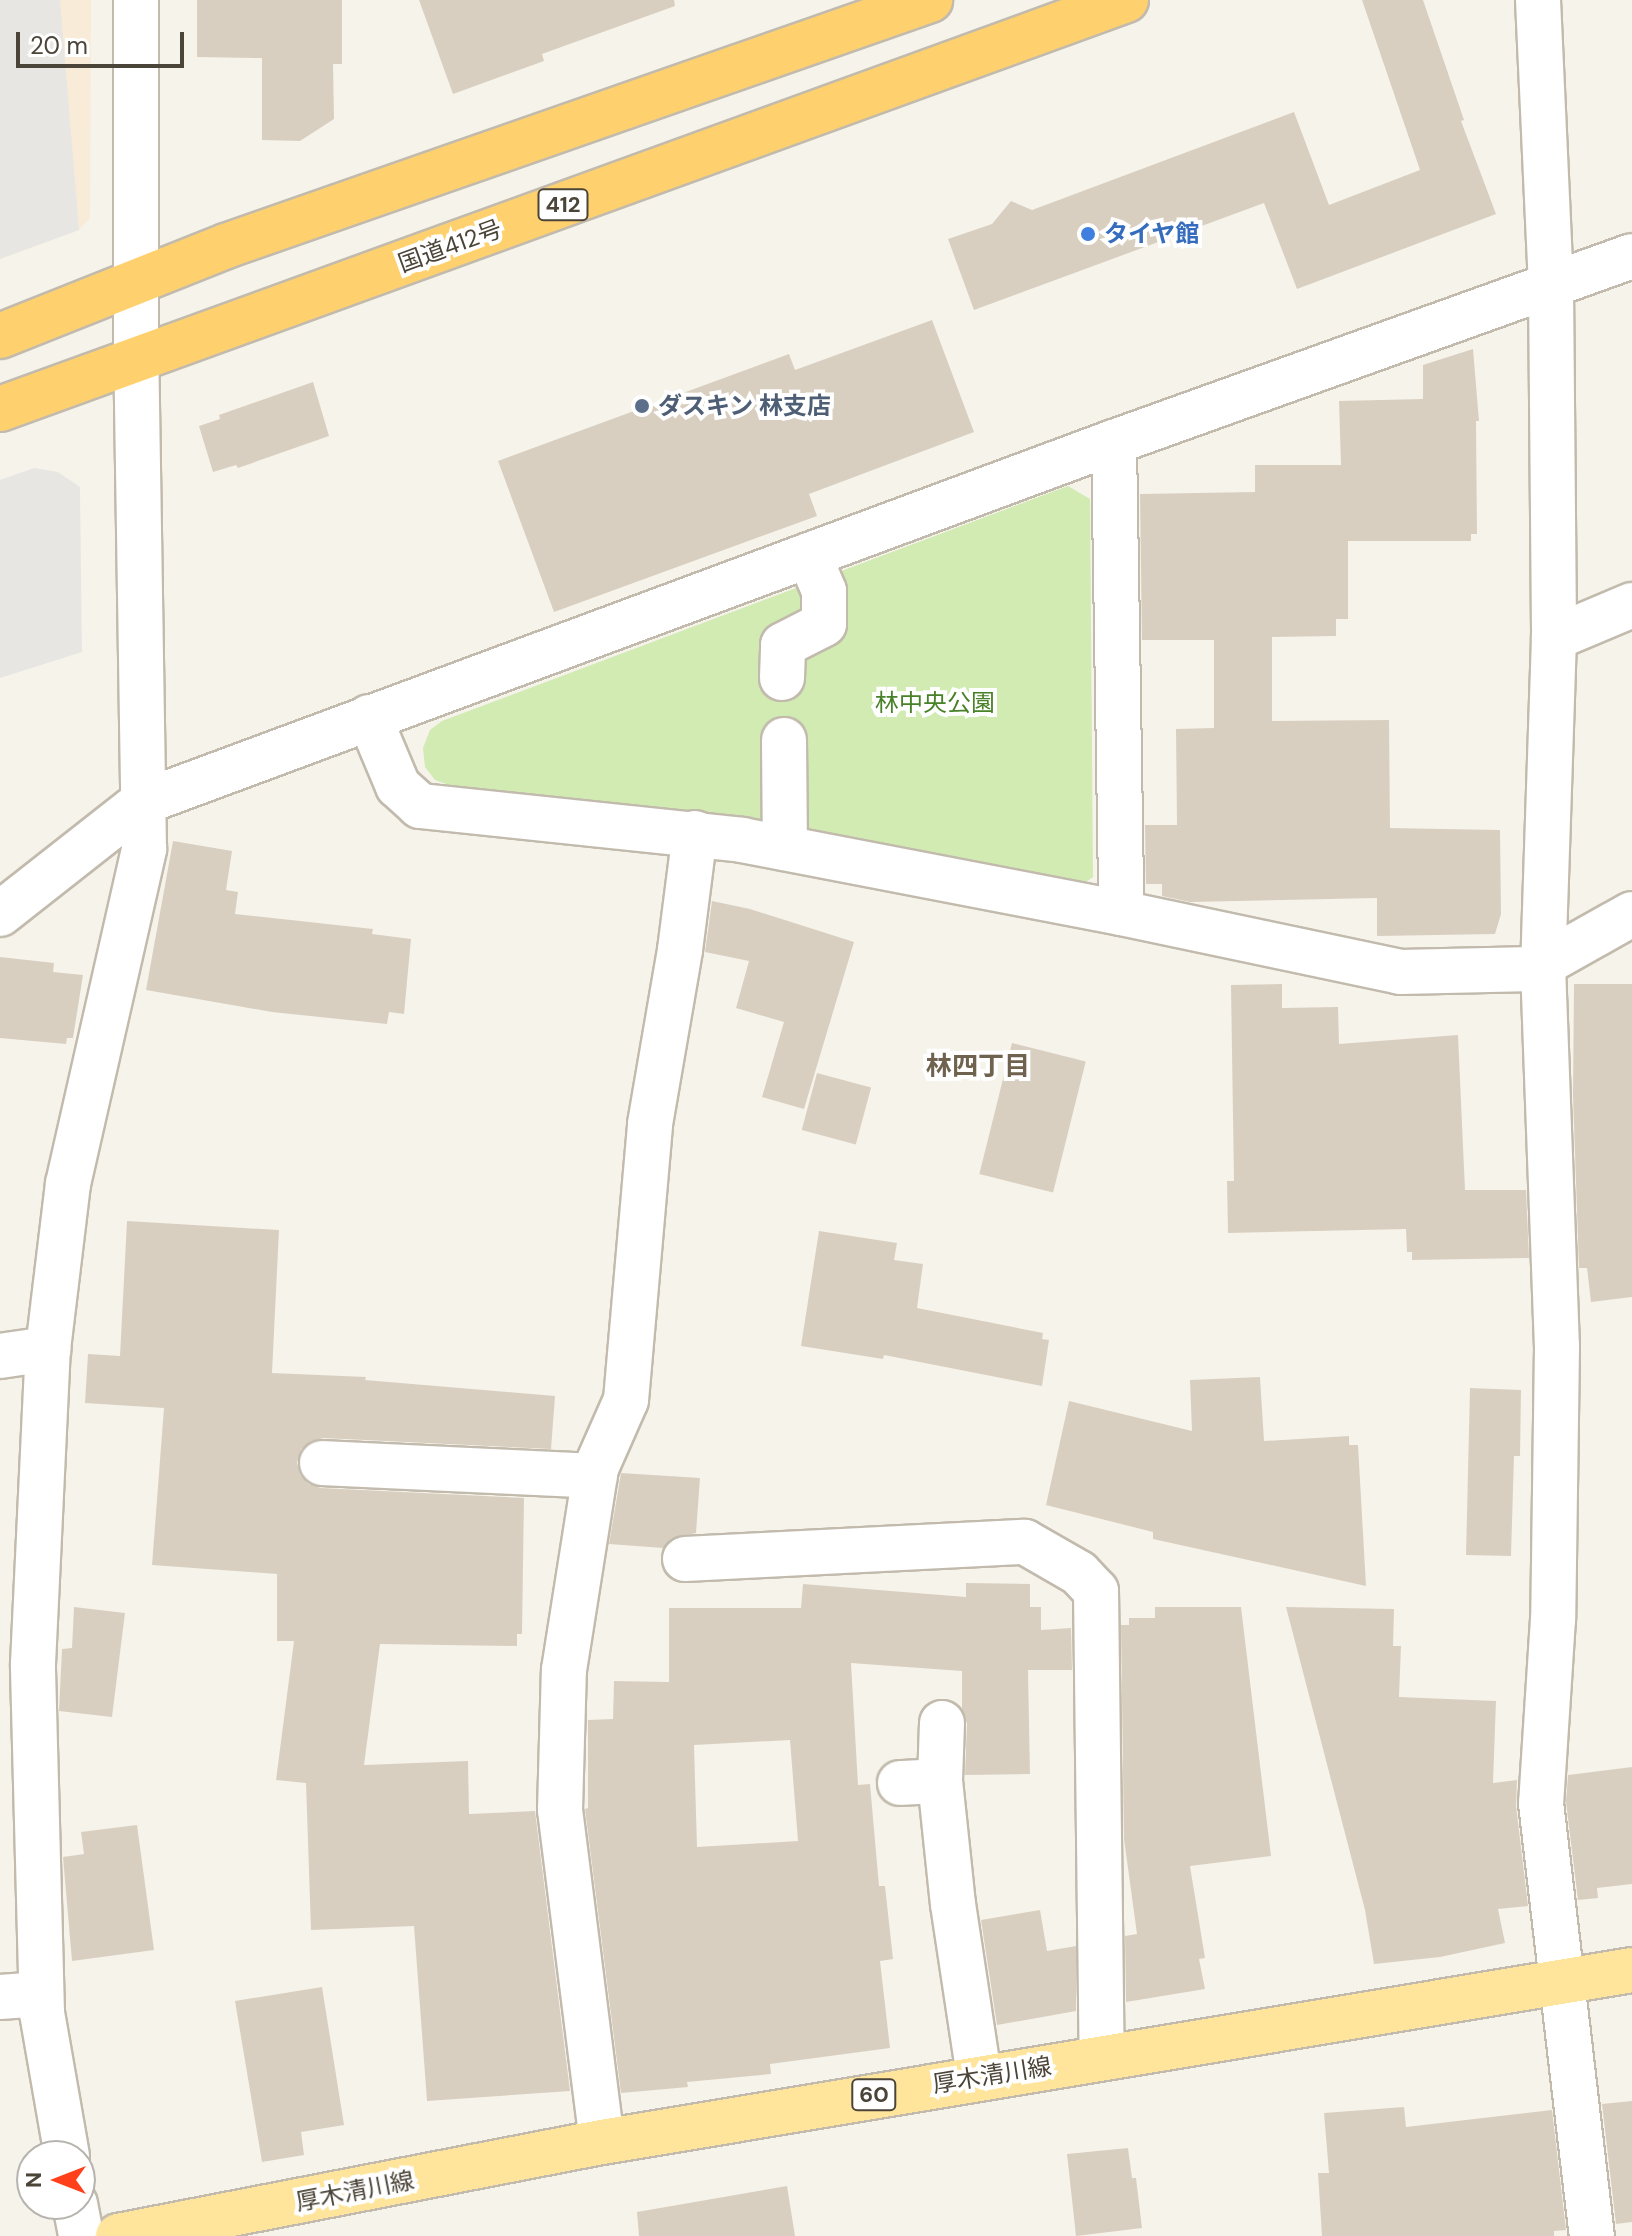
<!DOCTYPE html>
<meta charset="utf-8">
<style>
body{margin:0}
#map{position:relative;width:1632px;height:2236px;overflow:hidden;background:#f6f3eb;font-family:"DM Sans","Noto Sans JP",sans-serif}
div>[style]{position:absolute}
.commercial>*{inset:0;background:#f8ebd7}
.green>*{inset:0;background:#d1ebb3}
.parking>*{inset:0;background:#e8e6e3}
.building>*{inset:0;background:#d9cfc0;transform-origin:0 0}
.roads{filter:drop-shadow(2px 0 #c2bbad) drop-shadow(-2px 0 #c2bbad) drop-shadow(0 2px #c2bbad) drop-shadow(0 -2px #c2bbad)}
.minor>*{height:44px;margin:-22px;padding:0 22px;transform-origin:22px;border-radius:22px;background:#fff}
.major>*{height:44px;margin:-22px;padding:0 22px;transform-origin:22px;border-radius:22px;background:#ffe59c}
.highway>*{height:44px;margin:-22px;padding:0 22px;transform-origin:22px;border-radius:22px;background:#ffd16e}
.dots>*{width:22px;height:22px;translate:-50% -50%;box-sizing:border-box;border:4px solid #fff;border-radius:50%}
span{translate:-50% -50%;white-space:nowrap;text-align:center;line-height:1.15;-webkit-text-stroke:8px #fff;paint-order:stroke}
.shield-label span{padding:2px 6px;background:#fff;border:2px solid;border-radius:6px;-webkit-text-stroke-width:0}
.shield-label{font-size:22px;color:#4b4438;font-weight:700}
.shop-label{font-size:24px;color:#366cbe;font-weight:700}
.left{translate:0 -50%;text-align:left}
.street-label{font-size:24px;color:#4b4438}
.service-label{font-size:24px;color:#4e5e75;font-weight:700}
.park-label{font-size:24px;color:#488127}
.neighbourhood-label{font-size:26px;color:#6f634f;font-weight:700}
.north{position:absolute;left:16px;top:2140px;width:80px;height:80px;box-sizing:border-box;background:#fff;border:2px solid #b7b4af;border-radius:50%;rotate:270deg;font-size:22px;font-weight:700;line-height:32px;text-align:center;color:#4b4438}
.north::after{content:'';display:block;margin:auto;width:28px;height:36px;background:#ff401a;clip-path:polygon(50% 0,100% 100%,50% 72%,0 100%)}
.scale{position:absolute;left:16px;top:32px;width:168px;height:36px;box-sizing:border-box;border:4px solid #4b4438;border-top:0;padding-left:10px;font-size:24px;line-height:28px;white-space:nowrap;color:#4b4438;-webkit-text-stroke:6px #fff;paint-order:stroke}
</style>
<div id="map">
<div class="commercial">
<div style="clip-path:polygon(0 0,91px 0,90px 218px,79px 230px,0 259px)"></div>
</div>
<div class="green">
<div style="clip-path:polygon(1068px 486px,1090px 499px,1093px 877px,1080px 886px,457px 788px,435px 780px,425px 767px,423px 748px,430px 730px,442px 721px)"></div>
</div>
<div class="parking">
<div style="clip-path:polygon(0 0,60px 0,79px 230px,0 259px)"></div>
<div style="clip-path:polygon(34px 468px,58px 472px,80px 487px,82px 652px,0 678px,0 480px)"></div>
</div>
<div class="building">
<div style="clip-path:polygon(197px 0,342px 0,342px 64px,333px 64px,334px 119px,300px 141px,262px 140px,262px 58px,197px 57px)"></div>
<div style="clip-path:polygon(419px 0,674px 0,675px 6px,542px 54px,544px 61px,453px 94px)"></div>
<div style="clip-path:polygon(1362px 0,1423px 0,1464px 120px,1461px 121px,1496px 214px,1297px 289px,1264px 203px,974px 310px,948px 239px,992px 224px,1011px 201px,1032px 210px,1294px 112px,1329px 205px,1420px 170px)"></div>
<div style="clip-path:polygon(932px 320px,974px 432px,809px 494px,817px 516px,554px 612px,498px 461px,789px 354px,795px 370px)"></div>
<div style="clip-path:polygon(1473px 349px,1479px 421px,1476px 421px,1477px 534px,1471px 534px,1471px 541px,1348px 541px,1348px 619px,1336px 619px,1336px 636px,1272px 637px,1272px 721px,1389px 720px,1390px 828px,1500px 830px,1501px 914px,1495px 934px,1377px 936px,1377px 898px,1190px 902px,1162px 896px,1162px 884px,1146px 884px,1145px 825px,1177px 825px,1176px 729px,1214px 728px,1214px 640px,1142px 640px,1140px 494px,1255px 492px,1255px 465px,1341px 465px,1339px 401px,1423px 399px,1423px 365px)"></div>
<div style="clip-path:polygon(313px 382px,329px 436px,238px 468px,236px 465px,213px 472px,199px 426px,220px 419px,219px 415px)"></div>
<div style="clip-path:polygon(173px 841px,232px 851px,226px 890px,238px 892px,235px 914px,373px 929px,372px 934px,411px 939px,404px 1014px,389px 1012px,387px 1024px,272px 1012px,146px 990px)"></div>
<div style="clip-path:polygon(712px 901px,750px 909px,854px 942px,804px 1109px,762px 1097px,784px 1022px,736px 1008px,749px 961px,705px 952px)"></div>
<div style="clip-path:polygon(0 957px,54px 963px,53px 972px,83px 975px,73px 1038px,67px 1038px,66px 1044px,0 1038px)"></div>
<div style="clip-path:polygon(1282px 984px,1282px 1008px,1338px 1007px,1339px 1044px,1458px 1035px,1465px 1190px,1526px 1190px,1529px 1258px,1412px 1260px,1412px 1252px,1407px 1252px,1406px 1229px,1228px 1233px,1227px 1181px,1234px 1181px,1231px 985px)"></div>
<div style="clip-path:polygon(1574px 984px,1632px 984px,1632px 1297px,1591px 1302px,1587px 1268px,1579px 1268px,1573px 1096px)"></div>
<div style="left:1012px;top:1043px;width:76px;height:135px;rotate:14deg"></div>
<div style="left:817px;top:1073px;width:56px;height:59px;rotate:15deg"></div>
<div style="clip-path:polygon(127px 1221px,279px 1230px,272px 1373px,366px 1377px,365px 1380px,555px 1396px,551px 1449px,323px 1438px,311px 1441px,301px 1449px,297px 1463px,300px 1475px,308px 1484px,321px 1488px,524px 1498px,522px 1634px,517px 1634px,517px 1646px,380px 1644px,364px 1765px,468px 1761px,469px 1814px,535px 1811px,570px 2091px,427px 2101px,414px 1926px,311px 1930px,306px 1783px,276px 1780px,294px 1641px,277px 1641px,277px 1574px,152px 1565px,164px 1408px,85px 1403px,88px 1354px,120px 1356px)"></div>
<div style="clip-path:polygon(819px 1231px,897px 1243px,894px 1260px,923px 1264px,917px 1308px,1043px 1333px,1042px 1339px,1049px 1340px,1042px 1386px,884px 1355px,883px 1359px,801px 1346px)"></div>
<div style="clip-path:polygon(1260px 1377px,1264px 1441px,1349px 1436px,1349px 1445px,1358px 1445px,1366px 1586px,1153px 1539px,1153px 1532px,1046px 1505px,1069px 1401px,1192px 1431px,1190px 1380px)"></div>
<div style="clip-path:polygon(1470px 1388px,1521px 1390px,1520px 1456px,1514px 1456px,1511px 1556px,1466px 1555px)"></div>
<div style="clip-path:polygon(621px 1473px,700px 1478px,696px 1533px,672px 1538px,663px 1548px,609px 1544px)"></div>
<div style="clip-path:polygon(evenodd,966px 1583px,1030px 1584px,1030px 1607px,1041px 1607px,1041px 1630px,1071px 1628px,1072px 1670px,1028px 1670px,1030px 1774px,965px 1775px,967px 1724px,962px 1709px,962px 1671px,851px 1663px,858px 1785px,870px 1784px,879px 1886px,885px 1886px,893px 1959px,880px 1961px,890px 2048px,770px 2064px,771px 2074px,687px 2082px,688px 2087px,621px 2093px,585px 1809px,588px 1808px,588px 1720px,613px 1719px,614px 1681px,669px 1682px,669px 1608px,801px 1608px,803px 1584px,966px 1597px,966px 1583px,790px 1740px,798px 1841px,697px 1847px,694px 1745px,790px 1740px)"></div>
<div style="clip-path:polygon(74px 1607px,125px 1613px,112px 1717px,59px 1711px,62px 1649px,72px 1648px)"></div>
<div style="clip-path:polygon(1155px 1607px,1241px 1607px,1271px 1856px,1190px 1866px,1205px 1958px,1199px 1959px,1205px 1989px,1126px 2002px,1125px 1936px,1137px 1934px,1124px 1839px,1121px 1625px,1129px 1625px,1129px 1618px,1155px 1618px)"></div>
<div style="clip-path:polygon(1286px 1607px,1394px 1609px,1393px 1646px,1401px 1646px,1399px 1697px,1496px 1701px,1493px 1783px,1517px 1780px,1516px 1806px,1528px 1906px,1498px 1909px,1505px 1943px,1440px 1957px,1374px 1964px,1365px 1910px)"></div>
<div style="clip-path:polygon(1632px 1767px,1632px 1884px,1597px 1888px,1598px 1898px,1578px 1900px,1566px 1802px,1568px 1775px)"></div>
<div style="clip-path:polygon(137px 1825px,154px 1950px,72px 1961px,63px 1857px,84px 1854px,81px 1832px)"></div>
<div style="clip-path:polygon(1040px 1910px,1047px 1951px,1076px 1946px,1076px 2011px,997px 2025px,981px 1920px)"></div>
<div style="clip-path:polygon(322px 1987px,344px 2125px,301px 2132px,304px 2155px,262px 2162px,235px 2001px)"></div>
<div style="clip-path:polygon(1632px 2101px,1632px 2222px,1616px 2224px,1602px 2104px)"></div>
<div style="clip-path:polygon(1404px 2107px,1406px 2127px,1552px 2110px,1566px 2230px,1554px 2231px,1554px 2236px,1322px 2236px,1318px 2173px,1329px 2173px,1324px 2113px)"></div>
<div style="clip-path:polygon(1128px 2148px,1132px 2178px,1136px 2178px,1142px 2228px,1076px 2236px,1067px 2154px)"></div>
<div style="clip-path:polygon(787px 2186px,795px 2236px,639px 2236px,637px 2212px)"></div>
</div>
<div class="roads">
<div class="minor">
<div style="left:1538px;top:0;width:286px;rotate:87.4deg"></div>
<div style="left:1551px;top:286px;width:352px;rotate:89.5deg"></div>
<div style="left:1554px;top:638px;width:328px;rotate:91.9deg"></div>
<div style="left:1543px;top:966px;width:381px;rotate:87.9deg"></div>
<div style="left:1557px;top:1347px;width:272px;rotate:90.8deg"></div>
<div style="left:1553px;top:1619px;width:184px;rotate:93.7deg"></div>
<div style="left:1541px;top:1803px;width:436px;rotate:83.3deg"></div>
<div style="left:1114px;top:442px;width:471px;rotate:89.1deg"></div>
<div style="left:1554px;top:638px;width:85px;rotate:-22.9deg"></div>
<div style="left:782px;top:678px;width:33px;rotate:-88deg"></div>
<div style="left:783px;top:645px;width:46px;rotate:-27.1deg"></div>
<div style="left:824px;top:624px;width:33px;rotate:-90deg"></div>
<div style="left:824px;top:591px;width:39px;rotate:-113deg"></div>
<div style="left:369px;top:717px;width:75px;rotate:67.2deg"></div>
<div style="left:398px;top:786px;width:30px;rotate:42deg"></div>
<div style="left:420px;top:806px;width:324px;rotate:6deg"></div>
<div style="left:742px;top:840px;width:386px;rotate:10.9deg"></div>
<div style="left:1121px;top:913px;width:285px;rotate:11.9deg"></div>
<div style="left:1400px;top:972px;width:134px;rotate:-1.3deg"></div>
<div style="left:1534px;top:969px;width:112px;rotate:-29.3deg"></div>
<div style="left:784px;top:740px;width:108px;rotate:89.5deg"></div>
<div style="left:0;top:914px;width:179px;rotate:-38.2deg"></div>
<div style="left:141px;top:803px;width:1038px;rotate:-20.36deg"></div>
<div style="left:1114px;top:442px;width:550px;rotate:-19.75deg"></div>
<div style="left:0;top:1356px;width:49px;rotate:-8.3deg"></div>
<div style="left:322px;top:1463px;width:273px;rotate:2.7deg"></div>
<div style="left:685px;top:1559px;width:340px;rotate:-2.9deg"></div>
<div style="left:1025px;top:1542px;width:62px;rotate:29.9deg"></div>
<div style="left:1079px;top:1573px;width:25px;rotate:47deg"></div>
<div style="left:1096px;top:1591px;width:466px;rotate:89.3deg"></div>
<div style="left:942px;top:1723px;width:58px;rotate:92deg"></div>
<div style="left:940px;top:1781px;width:124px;rotate:84deg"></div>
<div style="left:953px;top:1904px;width:174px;rotate:81.4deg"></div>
<div style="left:900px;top:1783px;width:40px;rotate:-2.9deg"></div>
<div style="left:0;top:1997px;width:41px;rotate:-4.2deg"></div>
<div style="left:602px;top:2142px;width:335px;rotate:-97.2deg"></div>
<div style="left:560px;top:1810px;width:140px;rotate:-88.4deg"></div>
<div style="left:564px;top:1670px;width:205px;rotate:-81deg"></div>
<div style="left:596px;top:1468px;width:74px;rotate:-66.2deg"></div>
<div style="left:626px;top:1400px;width:277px;rotate:-85deg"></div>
<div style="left:650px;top:1124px;width:177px;rotate:-80.2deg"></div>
<div style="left:680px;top:950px;width:118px;rotate:-82.7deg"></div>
<div style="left:67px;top:2156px;width:145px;rotate:-99.9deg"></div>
<div style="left:42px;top:2013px;width:349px;rotate:-91.5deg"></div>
<div style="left:33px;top:1664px;width:315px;rotate:-87.3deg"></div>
<div style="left:48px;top:1349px;width:166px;rotate:-83.1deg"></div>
<div style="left:68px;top:1184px;width:344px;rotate:-77.2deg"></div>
<div style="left:144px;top:849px;width:490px;rotate:-90.9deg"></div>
<div style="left:136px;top:359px;width:359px;rotate:-90deg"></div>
<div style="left:75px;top:2204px;width:33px;rotate:79deg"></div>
</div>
<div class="major">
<div style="left:118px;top:2236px;width:493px;rotate:-11deg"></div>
<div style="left:602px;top:2142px;width:1044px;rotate:-9.48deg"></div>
</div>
<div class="highway">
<div style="left:0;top:336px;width:243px;rotate:-21.7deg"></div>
<div style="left:226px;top:246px;width:746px;rotate:-19.26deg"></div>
<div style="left:0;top:409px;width:1198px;rotate:-19.96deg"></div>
</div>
</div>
<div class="dots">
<div style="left:1088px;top:234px;background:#3f7fe0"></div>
<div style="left:642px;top:406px;background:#5c6f8a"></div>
</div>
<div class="shield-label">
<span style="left:563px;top:205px">412</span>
<span style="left:874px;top:2095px">60</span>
</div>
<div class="shop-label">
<span class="left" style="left:1104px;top:234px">タイヤ館</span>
</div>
<div class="street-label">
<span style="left:450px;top:246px;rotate:-20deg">国道412号</span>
<span style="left:992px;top:2075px;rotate:-9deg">厚木清川線</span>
<span style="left:355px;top:2191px;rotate:-11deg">厚木清川線</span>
</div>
<div class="service-label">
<span class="left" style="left:658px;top:406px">ダスキン 林支店</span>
</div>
<div class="park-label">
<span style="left:935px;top:703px">林中央公園</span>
</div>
<div class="neighbourhood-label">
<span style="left:978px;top:1067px">林四丁目</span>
</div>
<div class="north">N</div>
<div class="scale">20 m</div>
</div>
